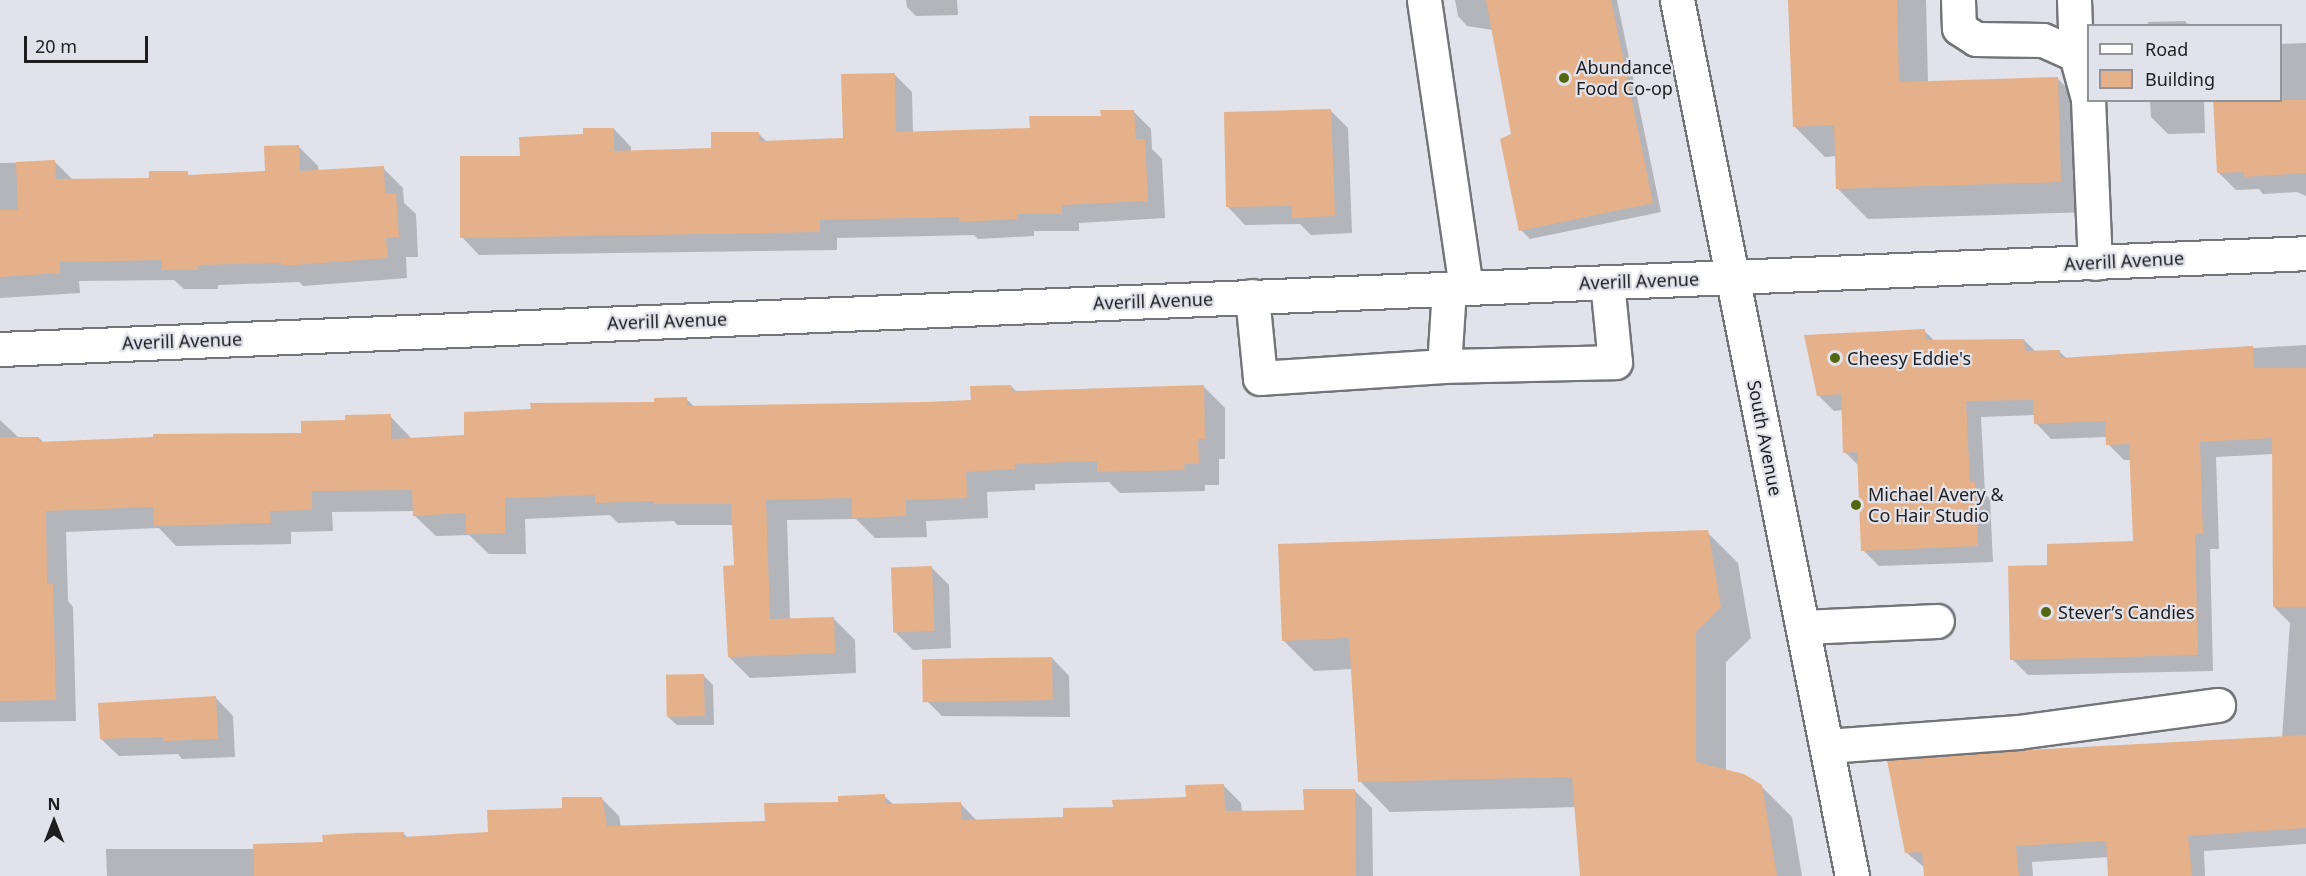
<!DOCTYPE html>
<meta charset="utf-8">
<style>
body{margin:0}
#map{position:relative;width:2306px;height:876px;overflow:hidden;background:#e1e2ea;font-family:"Noto Sans",sans-serif}
div>[style]{position:absolute}
.shadow>*{inset:0;background:#0003}
.building>*{inset:0;background:#e4b18a;transform-origin:0 0}
.roads{filter:drop-shadow(2px 0 #74757b) drop-shadow(-2px 0 #74757b) drop-shadow(0 2px #74757b) drop-shadow(0 -2px #74757b)}
.minor>*{height:33px;margin:-16.5px;padding:0 16.5px;transform-origin:16.5px;border-radius:16.5px;background:#fff}
.major>*{height:33px;margin:-16.5px;padding:0 16.5px;transform-origin:16.5px;border-radius:16.5px;background:#fff}
.dots>*{width:16px;height:16px;translate:-50% -50%;box-sizing:border-box;border:3px solid #e1e2ea;border-radius:50%}
span{translate:-50% -50%;white-space:nowrap;text-align:center;line-height:1.15;-webkit-text-stroke:4.5px #e1e2ea;paint-order:stroke}
.poi-label{font-size:18px;color:#1e1e21}
.left{translate:0 -50%;text-align:left}
.street-label{font-size:18px;color:#1e1e21}
.legend{position:absolute;left:2087px;top:24px;width:195px;height:78px;box-sizing:border-box;background:#e1e2ea;border:2px solid #93949a;margin:0;padding:8px 10px;list-style:none;font-size:18px;color:#1e1e21}
.legend li{display:flex;align-items:center;gap:12px;height:30px}
.legend b{width:30px;border:2px solid #93949a}
.north{position:absolute;left:24px;top:792px;width:60px;height:60px;-webkit-text-stroke:4px #e1e2ea;paint-order:stroke;rotate:0deg;font-size:16px;font-weight:700;line-height:24px;text-align:center;color:#1e1e21}
.north::after{content:'';display:block;margin:auto;width:21px;height:27px;background:#1e1e21;clip-path:polygon(50% 0,100% 100%,50% 72%,0 100%)}
.scale{position:absolute;left:24px;top:36px;width:124px;height:27px;box-sizing:border-box;border:3px solid #1e1e21;border-top:0;padding-left:8px;font-size:18px;line-height:21px;white-space:nowrap;color:#1e1e21;-webkit-text-stroke:4px #e1e2ea;paint-order:stroke}
</style>
<div id="map">
<div class="shadow">
<div style="clip-path:polygon(906px 0,957px 0,958px 15px,916px 16px,907px 7px)"></div>
<div style="clip-path:polygon(1455px 0,1617px 0,1661px 212px,1530px 239px,1521px 230px,1513px 135px,1493px 30px,1467px 26px,1458px 16px)"></div>
<div style="clip-path:polygon(1790px 0,1926px 0,1928px 83px,2057px 78px,2088px 109px,2091px 212px,1868px 219px,1838px 189px,1836px 156px,1825px 157px,1794px 126px)"></div>
<div style="clip-path:polygon(2185px 21px,2189px 26px,2148px 26px,2148px 22px)"></div>
<div style="clip-path:polygon(2306px 43px,2306px 196px,2297px 192px,2263px 194px,2259px 189px,2236px 190px,2219px 173px,2280px 100px,2280px 44px)"></div>
<div style="clip-path:polygon(894px 74px,912px 92px,913px 133px,1031px 129px,1133px 111px,1151px 129px,1152px 149px,1162px 159px,1165px 218px,1079px 223px,1079px 231px,1034px 231px,1034px 236px,978px 239px,974px 235px,837px 238px,837px 250px,479px 255px,462px 237px,521px 158px,584px 136px,614px 129px,631px 147px,631px 152px,713px 150px,758px 133px,767px 142px,844px 139px)"></div>
<div style="clip-path:polygon(2150px 100px,2204px 100px,2205px 133px,2168px 134px,2151px 117px)"></div>
<div style="clip-path:polygon(1330px 110px,1348px 128px,1352px 233px,1311px 235px,1300px 224px,1245px 225px,1228px 207px)"></div>
<div style="clip-path:polygon(298px 146px,318px 166px,319px 172px,383px 168px,403px 188px,404px 203px,416px 214px,418px 257px,406px 257px,407px 278px,303px 286px,299px 282px,218px 285px,218px 289px,184px 289px,174px 280px,79px 281px,80px 293px,0 298px,0 163px,55px 162px,74px 181px,151px 179px,187px 173px,190px 176px,267px 173px)"></div>
<div style="clip-path:polygon(1924px 331px,1935px 341px,2024px 340px,2036px 352px,2059px 351px,2067px 359px,2306px 345px,2306px 844px,2204px 851px,2205px 876px,2110px 876px,2109px 857px,2032px 862px,2033px 876px,1926px 876px,1925px 868px,1907px 853px,2282px 738px,2290px 623px,2274px 607px,2273px 454px,2216px 457px,2219px 549px,2210px 549px,2213px 671px,2028px 675px,2012px 659px,2049px 567px,2135px 543px,2131px 460px,2124px 460px,2108px 444px,2107px 437px,2051px 439px,2036px 423px,2035px 415px,1981px 417px,1985px 494px,1990px 499px,1993px 562px,1879px 566px,1863px 550px,1859px 466px,1845px 452px,1843px 410px,1834px 411px,1818px 395px)"></div>
<div style="clip-path:polygon(1011px 386px,1017px 392px,1204px 387px,1225px 408px,1225px 459px,1219px 459px,1219px 485px,1205px 485px,1205px 491px,1120px 493px,1109px 482px,1035px 484px,1035px 490px,987px 492px,988px 518px,926px 521px,927px 537px,875px 538px,856px 519px,787px 520px,790px 620px,834px 619px,855px 640px,856px 673px,750px 678px,729px 657px,736px 567px,734px 525px,677px 525px,674px 521px,618px 523px,610px 515px,525px 519px,526px 554px,489px 554px,469px 535px,436px 536px,414px 515px,414px 511px,332px 512px,333px 531px,291px 532px,291px 544px,176px 546px,159px 528px,66px 532px,68px 601px,73px 607px,76px 721px,0 722px,0 420px,19px 438px,39px 438px,44px 443px,303px 435px,346px 422px,390px 416px,412px 439px,466px 436px,686px 399px,695px 407px,972px 402px)"></div>
<div style="clip-path:polygon(1707px 532px,1738px 563px,1751px 638px,1726px 662px,1726px 771px,1761px 786px,1792px 817px,1802px 876px,1581px 876px,1576px 807px,1390px 812px,1360px 781px,1352px 669px,1314px 671px,1283px 640px)"></div>
<div style="clip-path:polygon(931px 567px,949px 585px,951px 648px,913px 650px,895px 632px)"></div>
<div style="clip-path:polygon(1052px 658px,1069px 676px,1070px 717px,942px 716px,924px 698px)"></div>
<div style="clip-path:polygon(704px 676px,713px 685px,714px 725px,677px 725px,668px 717px)"></div>
<div style="clip-path:polygon(216px 698px,233px 716px,235px 757px,182px 759px,178px 754px,119px 756px,101px 739px)"></div>
<div style="clip-path:polygon(1223px 785px,1241px 803px,1242px 812px,1305px 811px,1354px 790px,1372px 808px,1373px 876px,107px 876px,106px 849px,255px 849px,404px 834px,408px 838px,489px 834px,602px 799px,619px 816px,621px 827px,766px 822px,839px 803px,884px 796px,894px 805px,960px 803px,977px 821px,1065px 819px,1187px 798px)"></div>
</div>
<div class="building">
<div style="clip-path:polygon(1486px 0,1611px 0,1653px 203px,1519px 231px,1500px 139px,1511px 134px)"></div>
<div style="clip-path:polygon(1788px 0,1897px 0,1899px 82px,2058px 77px,2061px 182px,1836px 189px,1834px 125px,1793px 127px)"></div>
<div style="clip-path:polygon(895px 73px,896px 132px,1030px 128px,1029px 116px,1101px 116px,1100px 110px,1134px 110px,1136px 139px,1145px 139px,1148px 201px,1062px 205px,1062px 214px,1017px 214px,1017px 219px,959px 222px,959px 217px,820px 220px,820px 232px,460px 238px,460px 156px,520px 156px,519px 137px,583px 134px,583px 128px,614px 128px,614px 151px,711px 148px,711px 132px,759px 132px,759px 141px,843px 138px,841px 74px)"></div>
<div style="clip-path:polygon(2213px 100px,2306px 100px,2306px 173px,2244px 177px,2244px 172px,2217px 173px)"></div>
<div style="clip-path:polygon(1331px 109px,1335px 216px,1292px 218px,1292px 206px,1226px 207px,1224px 112px)"></div>
<div style="clip-path:polygon(299px 145px,300px 171px,384px 166px,385px 194px,396px 193px,399px 237px,386px 238px,388px 258px,281px 266px,281px 263px,198px 265px,198px 270px,162px 270px,162px 260px,60px 262px,60px 273px,0 277px,0 210px,18px 210px,16px 162px,55px 160px,56px 179px,149px 178px,149px 171px,188px 171px,188px 175px,265px 171px,264px 146px)"></div>
<div style="clip-path:polygon(1925px 329px,1925px 340px,2024px 339px,2025px 351px,2060px 350px,2060px 358px,2253px 346px,2254px 368px,2306px 368px,2306px 607px,2273px 607px,2272px 438px,2200px 442px,2203px 534px,2195px 534px,2198px 655px,2010px 660px,2008px 566px,2047px 565px,2047px 544px,2133px 541px,2129px 444px,2106px 445px,2105px 421px,2034px 424px,2033px 400px,1966px 401px,1970px 482px,1975px 482px,1978px 546px,1861px 551px,1857px 452px,1843px 453px,1841px 394px,1817px 396px,1804px 335px)"></div>
<div style="clip-path:polygon(1011px 385px,1012px 391px,1204px 385px,1205px 439px,1198px 439px,1199px 464px,1184px 464px,1185px 470px,1097px 472px,1097px 461px,1015px 464px,1015px 469px,966px 472px,967px 498px,906px 500px,906px 516px,852px 518px,852px 498px,766px 500px,770px 619px,834px 617px,835px 653px,728px 657px,723px 566px,734px 565px,731px 504px,654px 504px,654px 501px,595px 503px,595px 495px,505px 498px,505px 533px,466px 534px,466px 513px,413px 516px,412px 490px,312px 491px,312px 510px,270px 511px,271px 523px,154px 526px,153px 507px,46px 511px,47px 584px,53px 584px,56px 700px,0 701px,0 437px,39px 437px,39px 442px,153px 437px,153px 434px,301px 433px,301px 421px,345px 420px,345px 415px,391px 414px,391px 439px,464px 435px,464px 412px,531px 409px,530px 403px,654px 402px,654px 398px,687px 397px,687px 406px,927px 402px,971px 400px,970px 386px)"></div>
<div style="clip-path:polygon(1708px 530px,1721px 607px,1696px 632px,1696px 762px,1744px 774px,1762px 785px,1777px 876px,1580px 876px,1572px 777px,1358px 782px,1349px 638px,1282px 641px,1278px 544px)"></div>
<div style="left:932px;top:566px;width:65px;height:41px;rotate:88deg"></div>
<div style="left:1052px;top:657px;width:43px;height:130px;rotate:89deg"></div>
<div style="left:704px;top:674px;width:42px;height:38px;rotate:89deg"></div>
<div style="clip-path:polygon(216px 696px,218px 739px,163px 741px,163px 737px,100px 739px,98px 703px)"></div>
<div style="clip-path:polygon(2306px 735px,2306px 828px,2188px 836px,2192px 876px,2108px 876px,2106px 841px,2016px 846px,2019px 876px,1924px 876px,1922px 852px,1905px 853px,1887px 760px,2028px 750px)"></div>
<div style="clip-path:polygon(1224px 784px,1225px 811px,1304px 810px,1303px 789px,1355px 789px,1356px 876px,254px 876px,253px 844px,323px 842px,322px 835px,356px 833px,404px 832px,404px 837px,488px 832px,487px 810px,562px 808px,562px 797px,602px 797px,607px 826px,765px 821px,764px 803px,838px 802px,838px 796px,885px 794px,885px 804px,961px 802px,961px 820px,1063px 817px,1063px 808px,1113px 807px,1112px 800px,1186px 797px,1185px 785px)"></div>
</div>
<div class="roads">
<div class="minor">
<div style="left:1424px;top:0;width:291px;rotate:81.7deg"></div>
<div style="left:1958px;top:0;width:28px;rotate:88deg"></div>
<div style="left:1959px;top:28px;width:20px;rotate:33deg"></div>
<div style="left:1976px;top:39px;width:67px;rotate:0.9deg"></div>
<div style="left:2043px;top:40px;width:36px;rotate:24deg"></div>
<div style="left:2074px;top:0;width:55px;rotate:87.9deg"></div>
<div style="left:2076px;top:55px;width:46px;rotate:74.7deg"></div>
<div style="left:2088px;top:99px;width:164px;rotate:87.6deg"></div>
<div style="left:1449px;top:289px;width:77px;rotate:93.7deg"></div>
<div style="left:1444px;top:366px;width:171px;rotate:-1.3deg"></div>
<div style="left:1615px;top:362px;width:80px;rotate:-95.7deg"></div>
<div style="left:1252px;top:296px;width:82px;rotate:84.4deg"></div>
<div style="left:1260px;top:378px;width:184px;rotate:-3.7deg"></div>
<div style="left:0;top:349px;width:2308px;rotate:-2.38deg"></div>
<div style="left:1803px;top:627px;width:134px;rotate:-2.6deg"></div>
<div style="left:1827px;top:746px;width:192px;rotate:-4.2deg"></div>
<div style="left:2018px;top:732px;width:202px;rotate:-7.7deg"></div>
</div>
<div class="major">
<div style="left:1677px;top:0;width:893px;rotate:78.7deg"></div>
</div>
</div>
<div class="dots">
<div style="left:1564px;top:78px;background:#536713"></div>
<div style="left:1835px;top:358px;background:#536713"></div>
<div style="left:1856px;top:505px;background:#536713"></div>
<div style="left:2046px;top:612px;background:#536713"></div>
</div>
<div class="poi-label">
<span class="left" style="left:1576px;top:78px">Abundance<br>Food Co-op</span>
<span class="left" style="left:1847px;top:358px">Cheesy Eddie's</span>
<span class="left" style="left:1868px;top:505px">Michael Avery &amp;<br>Co Hair Studio</span>
<span class="left" style="left:2058px;top:612px">Stever’s Candies</span>
</div>
<div class="street-label">
<span style="left:2124px;top:261px;rotate:-3deg">Averill Avenue</span>
<span style="left:1639px;top:281px;rotate:-2deg">Averill Avenue</span>
<span style="left:1153px;top:301px;rotate:-2deg">Averill Avenue</span>
<span style="left:667px;top:321px;rotate:-2deg">Averill Avenue</span>
<span style="left:182px;top:341px;rotate:-2deg">Averill Avenue</span>
<span style="left:1765px;top:438px;rotate:79deg">South Avenue</span>
</div>
<ul class="legend">
<li><b style="height:8px;background:#fff"></b>Road</li>
<li><b style="height:16px;background:#e4b18a"></b>Building</li>
</ul>
<div class="north">N</div>
<div class="scale">20 m</div>
</div>
